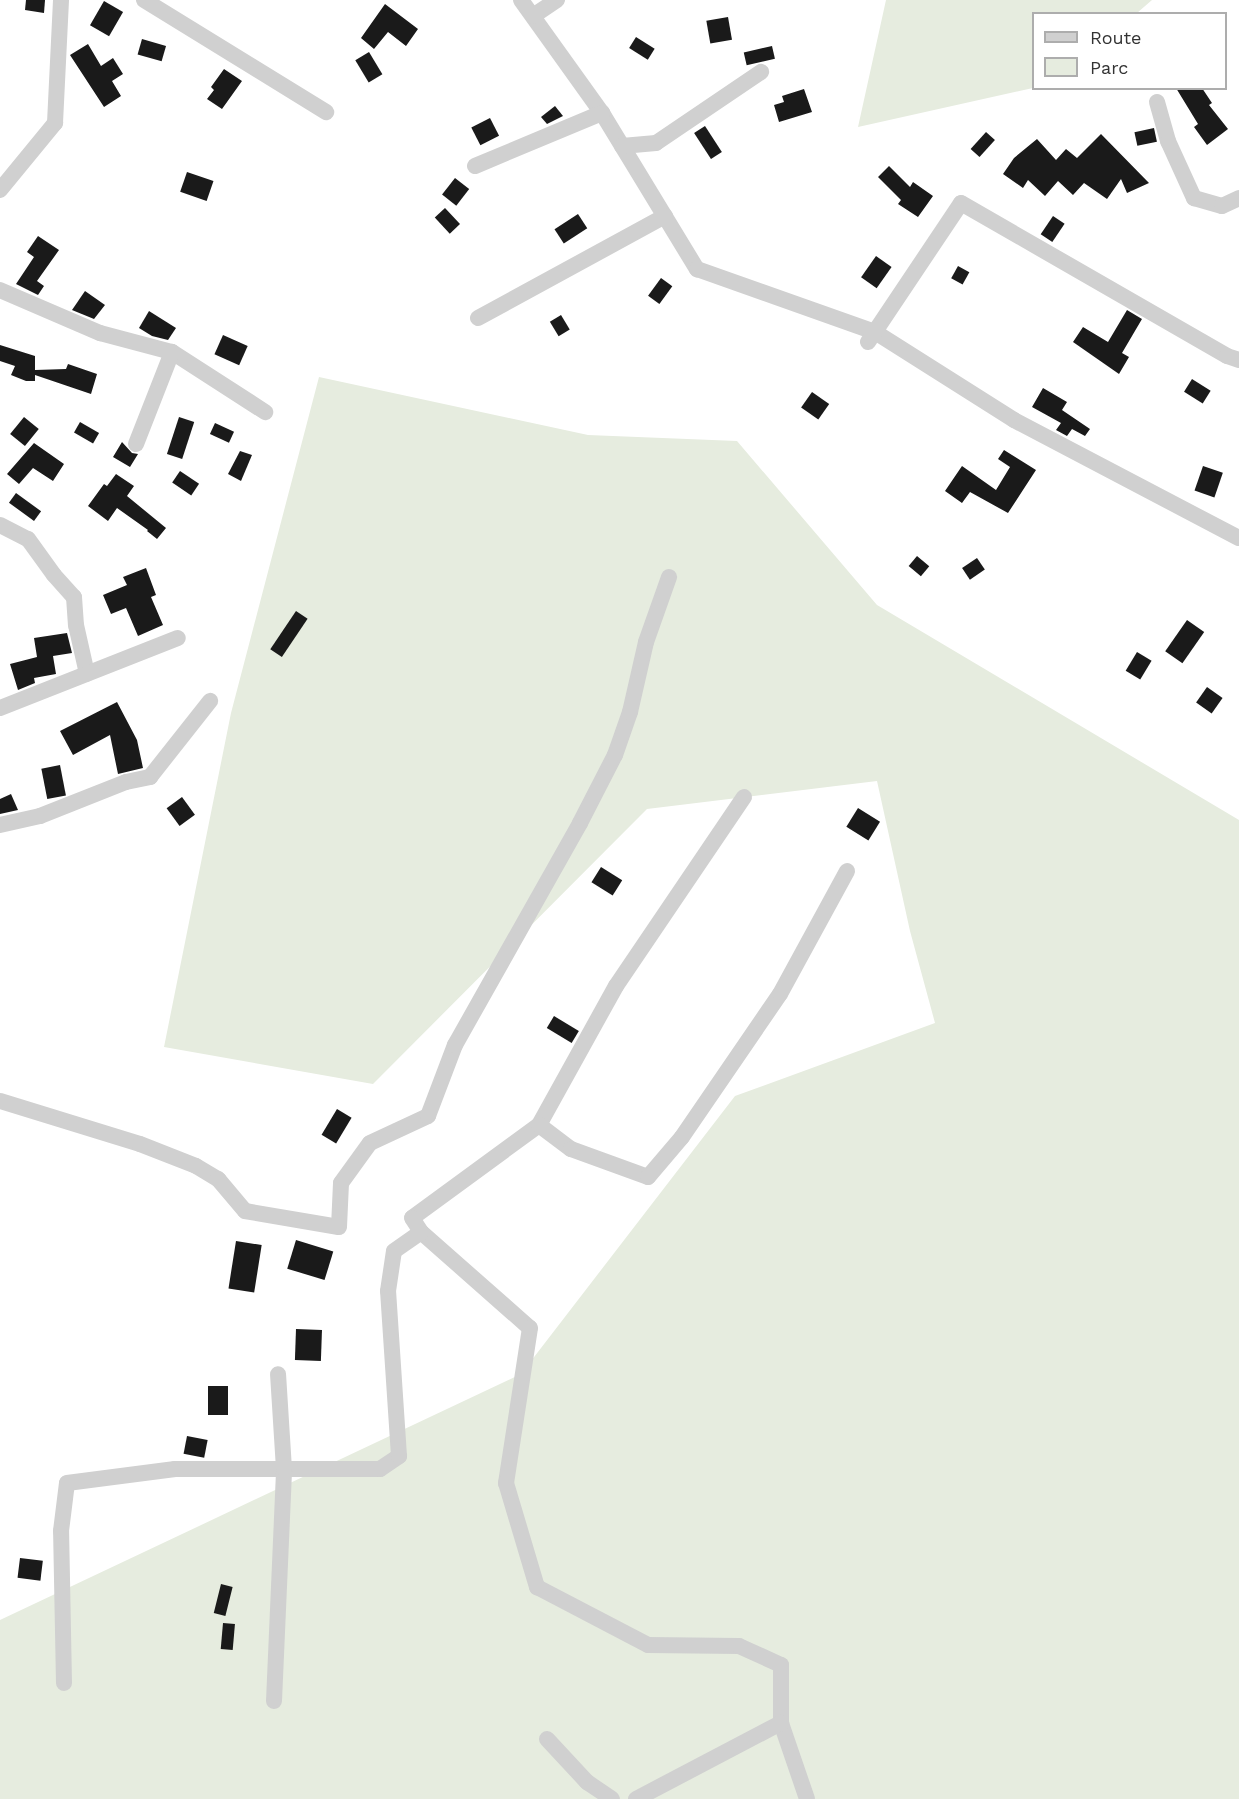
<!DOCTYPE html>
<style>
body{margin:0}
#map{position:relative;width:1239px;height:1799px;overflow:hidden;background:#fff;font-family:"Work Sans",sans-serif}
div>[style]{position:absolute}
.green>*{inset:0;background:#e6ecdf}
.building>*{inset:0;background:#1a1a1a;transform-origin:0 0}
.minor>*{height:16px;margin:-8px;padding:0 8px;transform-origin:8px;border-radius:8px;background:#d0d0d0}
span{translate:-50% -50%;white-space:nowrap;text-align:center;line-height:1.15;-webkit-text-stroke:6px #fff;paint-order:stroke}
.legend{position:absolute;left:1032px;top:12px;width:195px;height:78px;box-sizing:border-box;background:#fff;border:2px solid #adadad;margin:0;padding:8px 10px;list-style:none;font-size:18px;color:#333}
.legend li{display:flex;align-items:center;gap:12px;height:30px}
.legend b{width:30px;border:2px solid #adadad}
</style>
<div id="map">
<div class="green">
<div style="clip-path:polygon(886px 0,1152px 0,1137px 13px,1034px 14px,1033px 88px,858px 127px)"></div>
<div style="clip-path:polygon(319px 377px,588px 435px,737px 441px,877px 605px,1239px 820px,1239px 1799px,0 1799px,0 1620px,521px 1374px,735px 1096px,935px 1023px,910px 931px,877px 781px,647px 809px,373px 1084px,164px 1047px,231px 713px)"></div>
</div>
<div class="building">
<div style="clip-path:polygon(26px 0,45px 0,44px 13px,25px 10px)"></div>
<div style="left:104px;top:1px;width:22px;height:28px;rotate:30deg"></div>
<div style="clip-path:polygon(385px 4px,418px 29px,406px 46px,388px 32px,374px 49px,361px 38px)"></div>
<div style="left:728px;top:17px;width:23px;height:22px;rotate:80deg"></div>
<div style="left:636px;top:37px;width:22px;height:13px;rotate:32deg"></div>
<div style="left:142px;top:39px;width:25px;height:16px;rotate:16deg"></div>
<div style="clip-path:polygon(88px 44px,101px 66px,113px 58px,123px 74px,112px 81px,121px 96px,104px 107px,70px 55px)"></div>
<div style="left:772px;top:46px;width:13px;height:29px;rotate:77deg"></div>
<div style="left:369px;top:52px;width:26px;height:16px;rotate:59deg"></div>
<div style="clip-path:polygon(224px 69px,242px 81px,222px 109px,207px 99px,214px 90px,211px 87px)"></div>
<div style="clip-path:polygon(1176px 88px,1202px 88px,1212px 103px,1209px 105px,1228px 129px,1207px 145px,1194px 127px,1198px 124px)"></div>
<div style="clip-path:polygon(804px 89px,812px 112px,779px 122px,774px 105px,784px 102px,782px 96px)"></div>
<div style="clip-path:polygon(555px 106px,563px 116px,547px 124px,541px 117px)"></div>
<div style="left:490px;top:118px;width:20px;height:21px;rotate:63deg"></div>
<div style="left:705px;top:126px;width:31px;height:13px;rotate:57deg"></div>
<div style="left:1154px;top:128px;width:14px;height:20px;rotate:78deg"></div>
<div style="left:986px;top:132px;width:12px;height:23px;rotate:42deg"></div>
<div style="clip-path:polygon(1101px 134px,1149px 183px,1127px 193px,1121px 179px,1107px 199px,1084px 183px,1073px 195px,1058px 181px,1045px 196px,1028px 180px,1023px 188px,1003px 174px,1014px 158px,1037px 139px,1056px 160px,1066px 149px,1077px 158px)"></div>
<div style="clip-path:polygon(889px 166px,910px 187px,913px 182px,933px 196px,918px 217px,898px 204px,901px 200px,878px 177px)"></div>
<div style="left:187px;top:172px;width:28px;height:21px;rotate:19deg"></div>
<div style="left:455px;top:178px;width:18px;height:21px;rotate:38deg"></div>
<div style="left:445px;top:208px;width:22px;height:14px;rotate:47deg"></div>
<div style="left:578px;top:214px;width:17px;height:28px;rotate:57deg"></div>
<div style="left:1053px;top:216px;width:14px;height:22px;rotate:34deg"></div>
<div style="clip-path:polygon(38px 236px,59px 250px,37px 281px,44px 286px,38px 295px,16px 284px,34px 257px,27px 252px)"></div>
<div style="left:876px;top:256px;width:19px;height:26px;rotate:35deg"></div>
<div style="left:958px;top:266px;width:13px;height:14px;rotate:29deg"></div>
<div style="left:661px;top:278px;width:14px;height:22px;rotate:36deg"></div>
<div style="clip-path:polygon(85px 291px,105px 305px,94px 319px,72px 310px)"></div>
<div style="clip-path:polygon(1127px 310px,1142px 319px,1122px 353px,1129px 357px,1119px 374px,1073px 342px,1083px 327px,1108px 342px)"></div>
<div style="clip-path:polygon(149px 311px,176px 328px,168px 340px,152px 336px,139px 328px)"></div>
<div style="left:561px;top:315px;width:17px;height:13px;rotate:59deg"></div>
<div style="left:223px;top:335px;width:27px;height:21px;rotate:24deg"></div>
<div style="clip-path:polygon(0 345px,35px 356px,35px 370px,66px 369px,68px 364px,97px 374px,91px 394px,35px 375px,35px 381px,26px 381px,11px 375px,15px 366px,0 361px)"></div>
<div style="left:1192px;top:379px;width:22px;height:15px;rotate:32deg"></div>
<div style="clip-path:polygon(1043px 388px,1067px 402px,1062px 410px,1090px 429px,1085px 436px,1072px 429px,1067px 436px,1056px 430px,1061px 423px,1032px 407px)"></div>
<div style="left:812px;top:392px;width:21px;height:19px;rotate:35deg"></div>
<div style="left:24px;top:417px;width:19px;height:22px;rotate:39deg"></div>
<div style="left:179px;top:417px;width:16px;height:39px;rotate:18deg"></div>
<div style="left:80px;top:422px;width:22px;height:12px;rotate:30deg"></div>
<div style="left:215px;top:423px;width:21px;height:12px;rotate:25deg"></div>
<div style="clip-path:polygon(122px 442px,132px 453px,138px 454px,130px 467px,113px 457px)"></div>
<div style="clip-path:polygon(34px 443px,64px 464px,53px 481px,33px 468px,19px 484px,7px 474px)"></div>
<div style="clip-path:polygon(1004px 450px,1036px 470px,1008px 513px,970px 492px,962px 503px,945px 491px,962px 466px,996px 490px,1010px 467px,998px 459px)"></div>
<div style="clip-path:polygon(240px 451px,252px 455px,241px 481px,228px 474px)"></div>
<div style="left:1203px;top:466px;width:21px;height:26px;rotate:19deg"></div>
<div style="left:180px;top:471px;width:23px;height:14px;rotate:34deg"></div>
<div style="clip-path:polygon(116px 474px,134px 486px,127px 496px,166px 528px,157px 539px,147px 531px,148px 530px,117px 508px,108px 521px,88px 506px,104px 484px,107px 486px)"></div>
<div style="left:16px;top:493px;width:31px;height:12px;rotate:36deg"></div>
<div style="left:917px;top:556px;width:16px;height:13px;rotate:40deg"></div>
<div style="left:977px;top:558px;width:14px;height:18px;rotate:56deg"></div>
<div style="clip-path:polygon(146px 568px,156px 595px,151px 597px,163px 625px,138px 636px,126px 608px,111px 614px,103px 595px,127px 585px,123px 577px)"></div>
<div style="left:296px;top:611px;width:14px;height:46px;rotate:34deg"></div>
<div style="left:1187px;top:620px;width:21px;height:38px;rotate:35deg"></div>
<div style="clip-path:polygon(67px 633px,72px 653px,53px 656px,56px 674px,34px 678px,35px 683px,18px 690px,10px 664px,37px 657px,34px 638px)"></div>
<div style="left:1137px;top:652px;width:17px;height:22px;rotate:31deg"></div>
<div style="left:1207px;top:687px;width:19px;height:19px;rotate:35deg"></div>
<div style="clip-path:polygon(117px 702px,137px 740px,143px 768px,118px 774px,110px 735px,73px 755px,60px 731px)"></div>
<div style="left:60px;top:765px;width:31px;height:19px;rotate:79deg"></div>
<div style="clip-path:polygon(11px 794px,18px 810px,0 814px,0 799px)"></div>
<div style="left:182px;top:797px;width:22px;height:19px;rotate:54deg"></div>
<div style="left:858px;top:808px;width:26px;height:22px;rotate:32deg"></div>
<div style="left:601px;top:867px;width:25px;height:18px;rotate:32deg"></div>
<div style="left:554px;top:1016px;width:29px;height:14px;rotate:31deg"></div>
<div style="left:337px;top:1109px;width:17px;height:30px;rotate:31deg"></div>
<div style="left:296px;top:1240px;width:39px;height:30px;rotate:17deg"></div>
<div style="left:236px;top:1241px;width:26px;height:48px;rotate:9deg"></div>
<div style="left:296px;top:1329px;width:26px;height:31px;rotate:2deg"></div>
<div style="left:208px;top:1386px;width:20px;height:29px"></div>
<div style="left:187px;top:1436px;width:21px;height:18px;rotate:11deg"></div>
<div style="left:20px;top:1558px;width:23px;height:20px;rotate:7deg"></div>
<div style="left:221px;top:1584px;width:12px;height:30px;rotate:14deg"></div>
<div style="left:223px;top:1623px;width:12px;height:26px;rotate:5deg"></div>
</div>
<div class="minor">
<div style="left:144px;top:0;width:214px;rotate:31.6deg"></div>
<div style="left:521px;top:0;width:139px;rotate:54.4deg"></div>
<div style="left:602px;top:113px;width:183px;rotate:58.7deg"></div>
<div style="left:697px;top:269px;width:189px;rotate:19.5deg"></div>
<div style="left:875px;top:332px;width:165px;rotate:32.3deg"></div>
<div style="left:1014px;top:420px;width:254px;rotate:27.7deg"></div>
<div style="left:533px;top:16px;width:29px;rotate:-34deg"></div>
<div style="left:1157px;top:102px;width:41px;rotate:74.2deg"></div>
<div style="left:1168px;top:141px;width:63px;rotate:65.5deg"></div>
<div style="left:1194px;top:198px;width:29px;rotate:16deg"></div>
<div style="left:1222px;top:206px;width:19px;rotate:-25deg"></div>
<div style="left:622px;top:146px;width:34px;rotate:-5deg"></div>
<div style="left:656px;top:143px;width:127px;rotate:-34.1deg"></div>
<div style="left:475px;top:166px;width:138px;rotate:-22.7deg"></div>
<div style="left:0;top:190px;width:87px;rotate:-50.6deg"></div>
<div style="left:55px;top:123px;width:123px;rotate:-87.2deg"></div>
<div style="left:0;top:290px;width:109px;rotate:23.3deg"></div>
<div style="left:100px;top:333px;width:74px;rotate:14.8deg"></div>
<div style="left:172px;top:352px;width:111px;rotate:32.8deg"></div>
<div style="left:478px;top:318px;width:213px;rotate:-28.6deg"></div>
<div style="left:868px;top:342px;width:167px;rotate:-56.2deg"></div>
<div style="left:961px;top:203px;width:307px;rotate:29.9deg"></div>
<div style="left:1227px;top:356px;width:13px;rotate:18deg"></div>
<div style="left:136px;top:444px;width:99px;rotate:-68.6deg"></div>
<div style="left:0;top:525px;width:31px;rotate:27deg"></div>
<div style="left:28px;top:539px;width:44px;rotate:54.2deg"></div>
<div style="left:54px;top:575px;width:30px;rotate:48deg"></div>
<div style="left:74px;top:597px;width:28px;rotate:86deg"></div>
<div style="left:76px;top:625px;width:50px;rotate:77.3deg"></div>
<div style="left:0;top:708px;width:191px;rotate:-21.5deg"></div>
<div style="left:744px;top:797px;width:228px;rotate:124.1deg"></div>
<div style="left:616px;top:986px;width:159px;rotate:119deg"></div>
<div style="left:539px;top:1125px;width:157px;rotate:143.8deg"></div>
<div style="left:412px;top:1218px;width:17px;rotate:57deg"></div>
<div style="left:421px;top:1232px;width:145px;rotate:41.4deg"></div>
<div style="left:530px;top:1328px;width:157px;rotate:98.8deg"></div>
<div style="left:506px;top:1483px;width:109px;rotate:73.4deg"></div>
<div style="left:537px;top:1587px;width:125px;rotate:27.6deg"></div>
<div style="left:648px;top:1645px;width:91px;rotate:0.6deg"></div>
<div style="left:739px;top:1646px;width:46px;rotate:24.3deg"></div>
<div style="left:781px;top:1665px;width:58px;rotate:90deg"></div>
<div style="left:781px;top:1723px;width:80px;rotate:71.1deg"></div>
<div style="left:0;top:825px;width:41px;rotate:-12.7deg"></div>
<div style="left:40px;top:816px;width:92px;rotate:-21.6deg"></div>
<div style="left:126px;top:782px;width:25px;rotate:-12deg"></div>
<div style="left:150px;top:777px;width:97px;rotate:-51.7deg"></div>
<div style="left:0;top:1101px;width:146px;rotate:17.1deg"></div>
<div style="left:140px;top:1144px;width:60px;rotate:21.4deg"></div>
<div style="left:196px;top:1166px;width:26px;rotate:31deg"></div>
<div style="left:218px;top:1179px;width:42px;rotate:49.8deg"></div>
<div style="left:245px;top:1211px;width:95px;rotate:9.7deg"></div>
<div style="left:339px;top:1227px;width:44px;rotate:-87.4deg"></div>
<div style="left:341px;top:1183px;width:49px;rotate:-54.1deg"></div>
<div style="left:370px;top:1143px;width:64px;rotate:-25deg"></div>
<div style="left:428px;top:1116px;width:76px;rotate:-69.2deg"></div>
<div style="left:455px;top:1045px;width:255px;rotate:-60.6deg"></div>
<div style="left:580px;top:823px;width:76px;rotate:-62.8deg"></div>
<div style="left:615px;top:755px;width:46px;rotate:-70.8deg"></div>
<div style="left:630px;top:712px;width:72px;rotate:-77.1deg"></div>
<div style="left:646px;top:642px;width:69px;rotate:-70.5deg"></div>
<div style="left:539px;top:1125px;width:40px;rotate:37deg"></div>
<div style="left:571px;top:1149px;width:82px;rotate:20deg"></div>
<div style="left:648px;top:1177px;width:52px;rotate:-49.6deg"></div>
<div style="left:682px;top:1137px;width:173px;rotate:-55.6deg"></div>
<div style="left:780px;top:994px;width:140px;rotate:-61.4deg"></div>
<div style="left:64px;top:1683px;width:152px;rotate:-91.1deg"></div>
<div style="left:61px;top:1531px;width:48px;rotate:-82.9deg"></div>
<div style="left:67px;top:1483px;width:109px;rotate:-7.4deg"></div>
<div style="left:175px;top:1469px;width:205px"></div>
<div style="left:380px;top:1469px;width:23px;rotate:-34deg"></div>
<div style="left:399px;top:1456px;width:165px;rotate:-93.8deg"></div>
<div style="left:388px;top:1291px;width:40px;rotate:-81.5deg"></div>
<div style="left:394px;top:1251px;width:33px;rotate:-35deg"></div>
<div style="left:274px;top:1701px;width:232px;rotate:-87.5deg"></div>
<div style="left:284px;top:1469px;width:95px;rotate:-93.6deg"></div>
<div style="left:547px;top:1739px;width:59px;rotate:47.1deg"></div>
<div style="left:587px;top:1782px;width:30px;rotate:34deg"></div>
<div style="left:636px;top:1799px;width:164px;rotate:-27.7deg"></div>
</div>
<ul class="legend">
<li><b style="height:8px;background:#d0d0d0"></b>Route</li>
<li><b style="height:16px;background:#e6ecdf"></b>Parc</li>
</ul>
</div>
